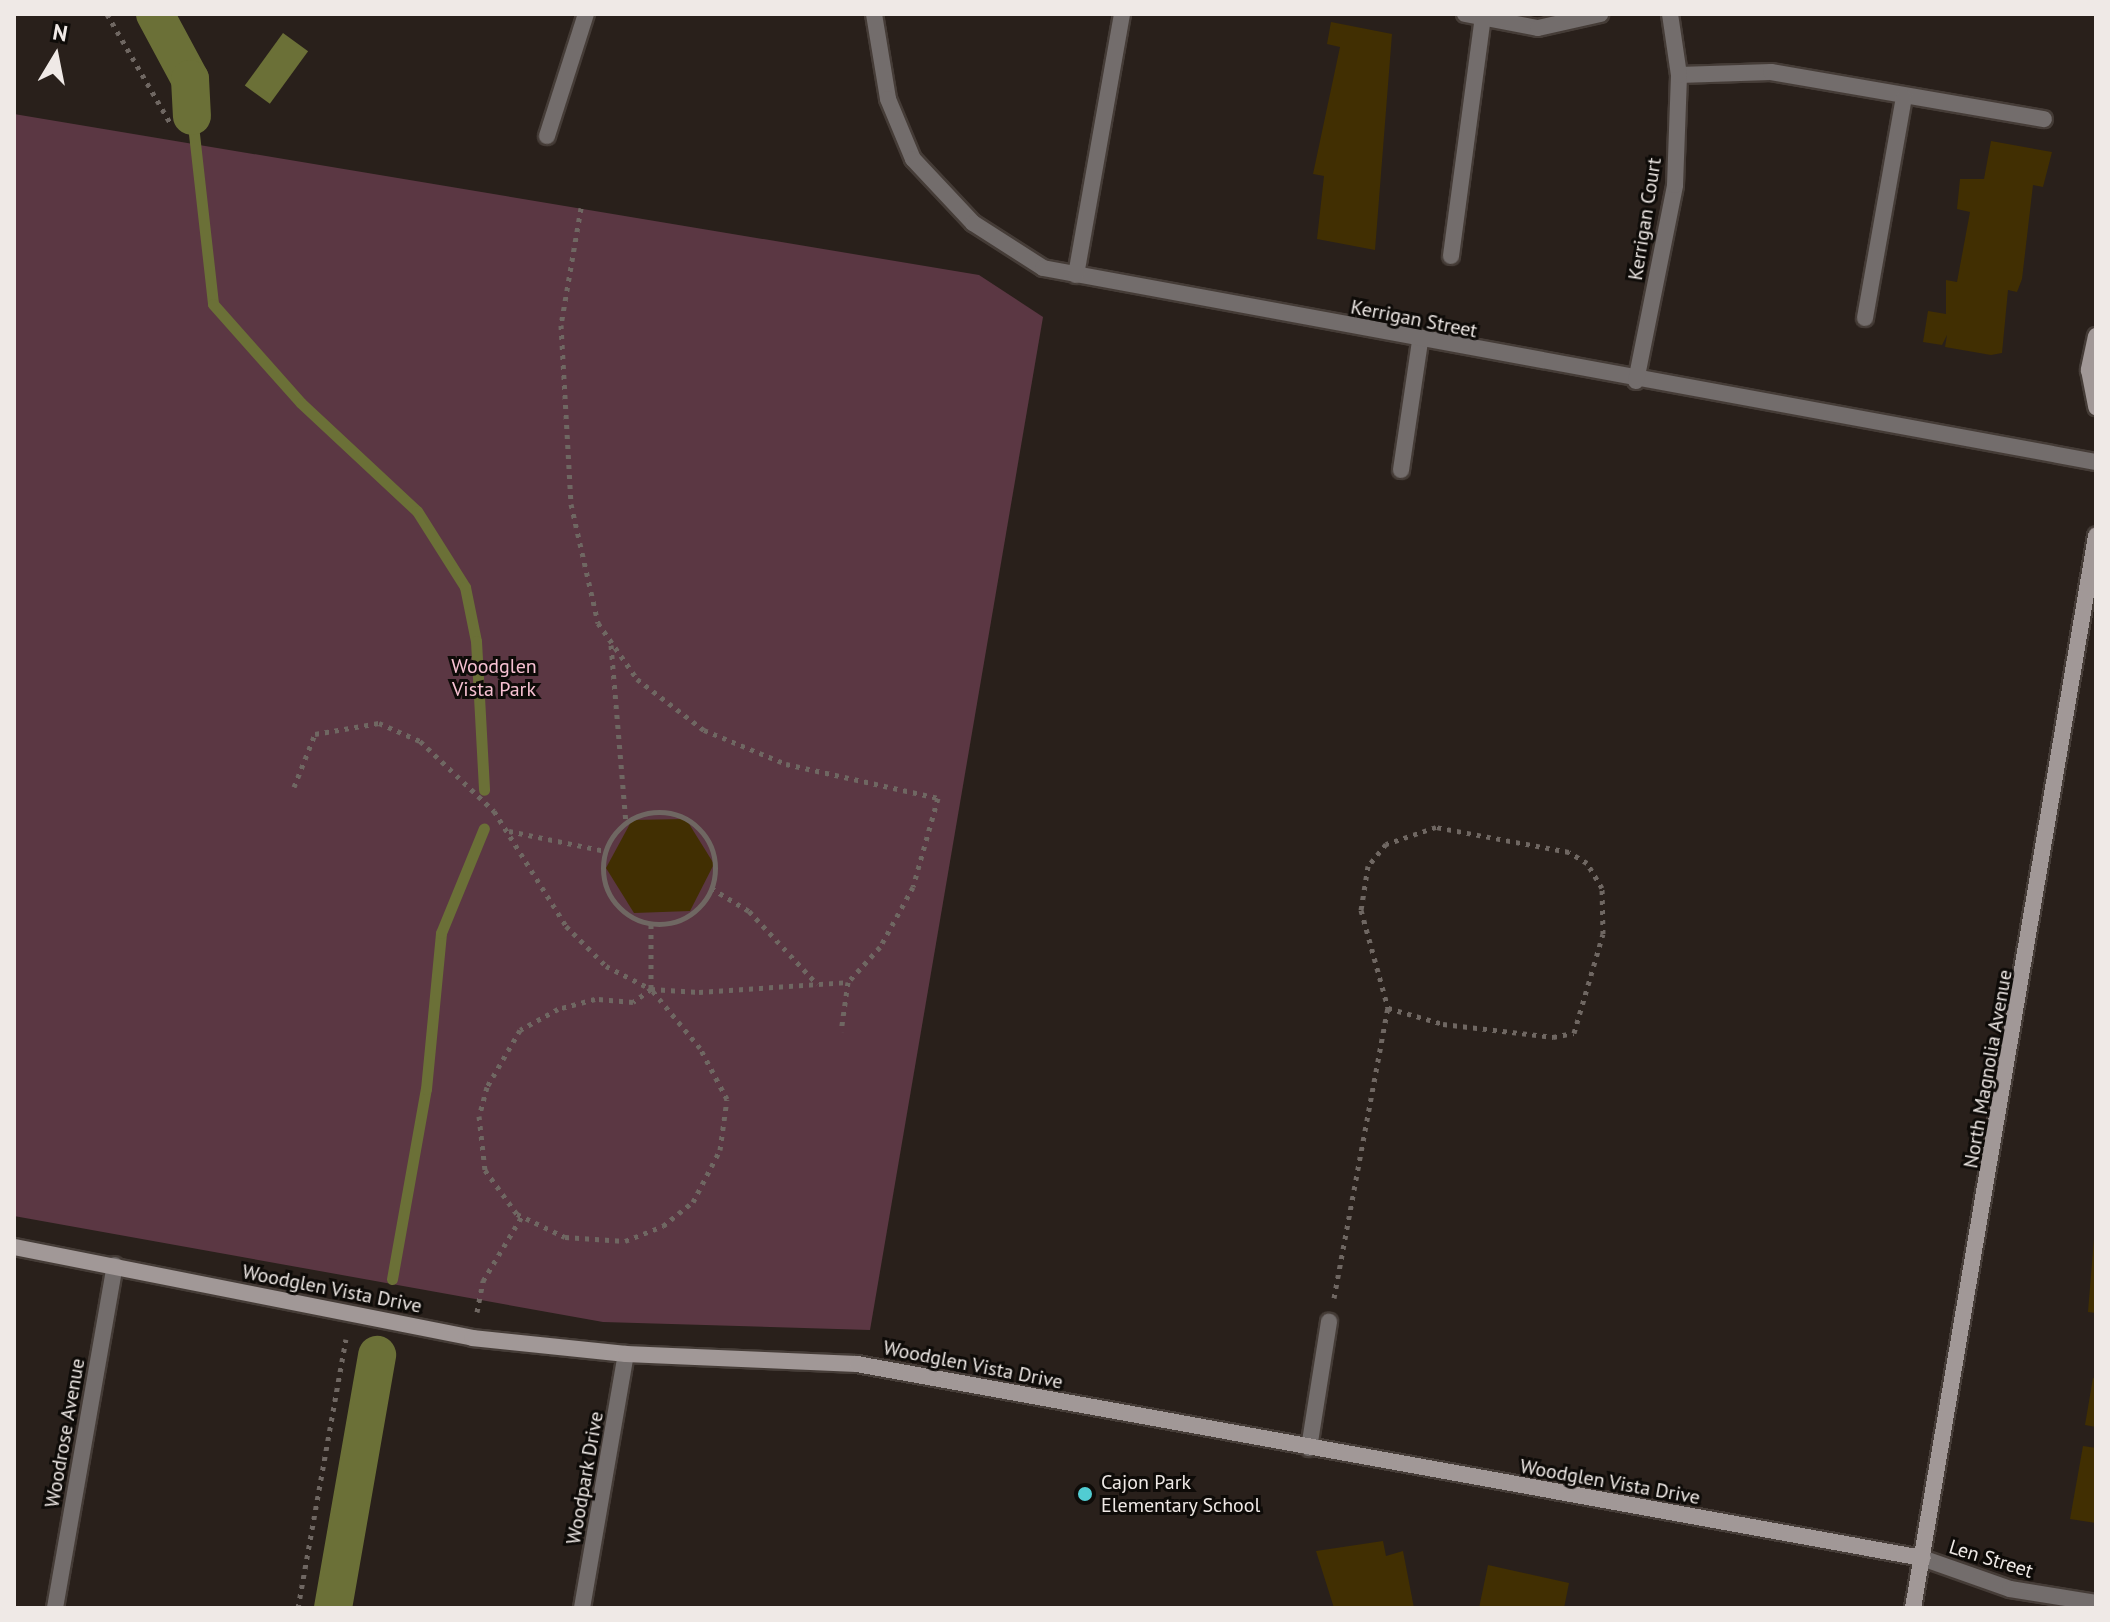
<!DOCTYPE html>
<style>
body{margin:0}
#map{position:relative;width:2110px;height:1622px;overflow:hidden;background:#29201b;font-family:"PT Sans",sans-serif}
div>[style]{position:absolute}
.green>*{inset:0;background:#5b3743}
.water>*{inset:0;background:#6b7037;transform-origin:0 0}
.stream>*{height:11px;margin:-5.5px;padding:0 5.5px;transform-origin:5.5px;border-radius:5.5px;background:#6b7037}
.canal>*{height:38px;margin:-19px;padding:0 19px;transform-origin:19px;border-radius:19px;background:#6b7037}
.building>*{inset:0;background:#412f02}
.path>*{height:5px;margin-top:-2.5px;transform-origin:0;background:repeating-linear-gradient(90deg,#6f6762 0 4px,transparent 0 10px)}
.path>.ring{margin:-2.5px;padding:0;box-sizing:content-box;background:none;border:5px solid #6f6762;border-radius:50%}
.roads{filter:drop-shadow(2px 0 #453c37) drop-shadow(-2px 0 #453c37) drop-shadow(0 2px #453c37) drop-shadow(0 -2px #453c37)}
.lane>*{height:16px;margin:-8px;padding:0 8px;transform-origin:8px;border-radius:8px;background:#736d6c}
.street>*{height:16px;margin:-8px;padding:0 8px;transform-origin:8px;border-radius:8px;background:#736d6c}
.secondary>*{height:16px;margin:-8px;padding:0 8px;transform-origin:8px;border-radius:8px;background:#a19897}
.dots>*{width:22px;height:22px;translate:-50% -50%;box-sizing:border-box;border:4px solid #0e0b08;border-radius:50%}
span{translate:-50% -50%;white-space:nowrap;text-align:center;line-height:1.15;-webkit-text-stroke:6px #0e0b08;paint-order:stroke}
.street-label{font-size:20px;color:#efe9e6}
.park-label{font-size:20px;color:#f7c1d2}
.poi-label{font-size:20px;color:#efe9e6}
.left{translate:0 -50%;text-align:left}
.frame{position:absolute;inset:0;border:16px solid #efe9e6;pointer-events:none}
.north{position:absolute;left:16px;top:16px;width:80px;height:80px;-webkit-text-stroke:6px #0e0b08;paint-order:stroke;rotate:10deg;font-size:22px;font-weight:700;line-height:32px;text-align:center;color:#efe9e6}
.north::after{content:'';display:block;margin:auto;width:28px;height:36px;background:#efe9e6;clip-path:polygon(50% 0,100% 100%,50% 72%,0 100%)}
</style>
<div id="map">
<div class="green">
<div style="clip-path:polygon(14px 114px,979px 275px,1043px 317px,870px 1330px,603px 1322px,14px 1216px)"></div>
</div>
<div class="water">
<div style="left:283px;top:33px;width:31px;height:65px;rotate:36deg"></div>
</div>
<div class="stream">
<div style="left:192px;top:116px;width:189px;rotate:83.6deg"></div>
<div style="left:213px;top:304px;width:132px;rotate:48.4deg"></div>
<div style="left:301px;top:403px;width:158px;rotate:43deg"></div>
<div style="left:417px;top:511px;width:90px;rotate:57.7deg"></div>
<div style="left:465px;top:587px;width:55px;rotate:78.5deg"></div>
<div style="left:476px;top:641px;width:149px;rotate:86.9deg"></div>
<div style="left:392px;top:1279px;width:193px;rotate:-79.9deg"></div>
<div style="left:426px;top:1089px;width:157px;rotate:-84.5deg"></div>
<div style="left:441px;top:933px;width:113px;rotate:-67.7deg"></div>
</div>
<div class="canal">
<div style="left:155px;top:14px;width:74px;rotate:61.7deg"></div>
<div style="left:190px;top:79px;width:37px;rotate:87deg"></div>
<div style="left:333px;top:1608px;width:257px;rotate:-80.1deg"></div>
</div>
<div class="building">
<div style="clip-path:polygon(1331px 22px,1392px 34px,1375px 250px,1317px 239px,1324px 176px,1313px 174px,1340px 47px,1327px 44px)"></div>
<div style="clip-path:polygon(1991px 141px,2052px 152px,2043px 187px,2033px 185px,2022px 279px,2017px 292px,2008px 290px,2002px 353px,1991px 355px,1945px 347px,1947px 335px,1942px 345px,1923px 342px,1928px 311px,1946px 314px,1946px 280px,1957px 282px,1970px 212px,1957px 209px,1960px 179px,1984px 179px)"></div>
<div style="clip-path:polygon(686px 819px,714px 864px,690px 911px,634px 913px,606px 868px,632px 820px)"></div>
<div style="clip-path:polygon(2094px 1239px,2096px 1240px,2096px 1313px,2088px 1312px)"></div>
<div style="clip-path:polygon(2093px 1378px,2096px 1379px,2096px 1427px,2085px 1425px)"></div>
<div style="clip-path:polygon(2083px 1446px,2096px 1448px,2096px 1523px,2070px 1519px)"></div>
<div style="clip-path:polygon(1383px 1541px,1386px 1556px,1403px 1551px,1414px 1608px,1334px 1608px,1316px 1551px)"></div>
<div style="clip-path:polygon(1488px 1565px,1569px 1583px,1564px 1608px,1479px 1608px)"></div>
</div>
<div class="path">
<div style="left:107px;top:14px;width:129px;rotate:59.9deg"></div>
<div style="left:581px;top:208px;width:119px;rotate:99.7deg"></div>
<div style="left:561px;top:325px;width:179px;rotate:86.8deg"></div>
<div style="left:571px;top:504px;width:122px;rotate:77.2deg"></div>
<div style="left:598px;top:623px;width:68px;rotate:55.1deg"></div>
<div style="left:637px;top:679px;width:84px;rotate:37.3deg"></div>
<div style="left:704px;top:730px;width:89px;rotate:22.5deg"></div>
<div style="left:786px;top:764px;width:156px;rotate:12.6deg"></div>
<div style="left:938px;top:798px;width:92px;rotate:105.7deg"></div>
<div style="left:913px;top:887px;width:68px;rotate:118.8deg"></div>
<div style="left:880px;top:947px;width:47px;rotate:132.4deg"></div>
<div style="left:848px;top:982px;width:50px;rotate:98deg"></div>
<div style="left:611px;top:645px;width:178px;rotate:85.2deg"></div>
<div style="left:294px;top:787px;width:57px;rotate:-68.4deg"></div>
<div style="left:315px;top:734px;width:65px;rotate:-9.8deg"></div>
<div style="left:379px;top:723px;width:45px;rotate:23.7deg"></div>
<div style="left:420px;top:741px;width:102px;rotate:43.4deg"></div>
<div style="left:494px;top:811px;width:136px;rotate:57.9deg"></div>
<div style="left:566px;top:926px;width:57px;rotate:45deg"></div>
<div style="left:606px;top:966px;width:51px;rotate:27.1deg"></div>
<div style="left:651px;top:989px;width:48px;rotate:3.6deg"></div>
<div style="left:699px;top:992px;width:149px;rotate:-3.8deg"></div>
<div class="ring" style="left:603px;top:812px;width:107px;height:107px"></div>
<div style="left:509px;top:831px;width:99px;rotate:11.7deg"></div>
<div style="left:711px;top:888px;width:44px;rotate:31.2deg"></div>
<div style="left:749px;top:911px;width:100px;rotate:47deg"></div>
<div style="left:651px;top:989px;width:22px;rotate:144deg"></div>
<div style="left:633px;top:1002px;width:38px;rotate:-175deg"></div>
<div style="left:595px;top:999px;width:38px;rotate:165deg"></div>
<div style="left:558px;top:1009px;width:43px;rotate:151.1deg"></div>
<div style="left:520px;top:1030px;width:66px;rotate:120.1deg"></div>
<div style="left:487px;top:1087px;width:30px;rotate:105deg"></div>
<div style="left:479px;top:1116px;width:54px;rotate:83.7deg"></div>
<div style="left:485px;top:1170px;width:54px;rotate:54deg"></div>
<div style="left:517px;top:1214px;width:53px;rotate:25.6deg"></div>
<div style="left:565px;top:1237px;width:60px;rotate:3.8deg"></div>
<div style="left:625px;top:1241px;width:41px;rotate:-21.5deg"></div>
<div style="left:663px;top:1226px;width:38px;rotate:-39deg"></div>
<div style="left:693px;top:1202px;width:59px;rotate:-62.6deg"></div>
<div style="left:720px;top:1150px;width:51px;rotate:-82.2deg"></div>
<div style="left:727px;top:1099px;width:58px;rotate:-117.9deg"></div>
<div style="left:700px;top:1048px;width:77px;rotate:-129.7deg"></div>
<div style="left:651px;top:989px;width:66px;rotate:-90deg"></div>
<div style="left:1334px;top:1298px;width:295px;rotate:-79.5deg"></div>
<div style="left:1388px;top:1008px;width:57px;rotate:16.2deg"></div>
<div style="left:1443px;top:1024px;width:111px;rotate:6.7deg"></div>
<div style="left:1553px;top:1037px;width:21px;rotate:-11deg"></div>
<div style="left:1574px;top:1033px;width:103px;rotate:-73.7deg"></div>
<div style="left:1603px;top:934px;width:46px;rotate:-91.2deg"></div>
<div style="left:1602px;top:888px;width:29px;rotate:-121deg"></div>
<div style="left:1587px;top:863px;width:21px;rotate:-149deg"></div>
<div style="left:1569px;top:852px;width:135px;rotate:-169.4deg"></div>
<div style="left:1436px;top:827px;width:53px;rotate:161.2deg"></div>
<div style="left:1386px;top:844px;width:28px;rotate:129deg"></div>
<div style="left:1368px;top:866px;width:45px;rotate:99deg"></div>
<div style="left:1361px;top:910px;width:102px;rotate:74.6deg"></div>
<div style="left:477px;top:1312px;width:32px;rotate:-79deg"></div>
<div style="left:483px;top:1281px;width:76px;rotate:-59deg"></div>
<div style="left:298px;top:1608px;width:273px;rotate:-79.9deg"></div>
</div>
<div class="roads">
<div class="lane">
<div style="left:547px;top:136px;width:128px;rotate:-72.3deg"></div>
<div style="left:1401px;top:470px;width:130px;rotate:-81.6deg"></div>
<div style="left:1309px;top:1448px;width:128px;rotate:-81deg"></div>
</div>
<div class="street">
<div style="left:874px;top:14px;width:86px;rotate:80.6deg"></div>
<div style="left:888px;top:99px;width:65px;rotate:67.4deg"></div>
<div style="left:913px;top:159px;width:88px;rotate:46.8deg"></div>
<div style="left:973px;top:223px;width:83px;rotate:32.7deg"></div>
<div style="left:1043px;top:268px;width:1071px;rotate:10.44deg"></div>
<div style="left:1465px;top:14px;width:74px;rotate:10.9deg"></div>
<div style="left:1538px;top:28px;width:64px;rotate:-12.7deg"></div>
<div style="left:1679px;top:75px;width:92px;rotate:-1.9deg"></div>
<div style="left:1771px;top:72px;width:277px;rotate:9.8deg"></div>
<div style="left:1451px;top:256px;width:241px;rotate:-82.4deg"></div>
<div style="left:1076px;top:275px;width:265px;rotate:-80deg"></div>
<div style="left:1865px;top:318px;width:224px;rotate:-80deg"></div>
<div style="left:1636px;top:381px;width:200px;rotate:-78.7deg"></div>
<div style="left:1675px;top:185px;width:110px;rotate:-87.9deg"></div>
<div style="left:1679px;top:75px;width:62px;rotate:-98.4deg"></div>
<div style="left:1922px;top:1558px;width:93px;rotate:19.4deg"></div>
<div style="left:2010px;top:1589px;width:87px;rotate:9.2deg"></div>
<div style="left:55px;top:1608px;width:348px;rotate:-80.1deg"></div>
<div style="left:582px;top:1608px;width:258px;rotate:-80.2deg"></div>
</div>
<div class="secondary">
<div style="left:2096px;top:336px;width:35px;rotate:102deg"></div>
<div style="left:2089px;top:370px;width:38px;rotate:79deg"></div>
<div style="left:14px;top:1247px;width:467px;rotate:11.2deg"></div>
<div style="left:472px;top:1338px;width:155px;rotate:5.9deg"></div>
<div style="left:626px;top:1354px;width:231px;rotate:2.5deg"></div>
<div style="left:857px;top:1364px;width:1083px;rotate:10.32deg"></div>
<div style="left:1913px;top:1608px;width:1088px;rotate:-80.31deg"></div>
</div>
</div>
<div class="dots">
<div style="left:1085px;top:1494px;background:#51ccd2"></div>
</div>
<div class="street-label">
<span style="left:1645px;top:219px;rotate:-81deg">Kerrigan Court</span>
<span style="left:1414px;top:319px;rotate:11deg">Kerrigan Street</span>
<span style="left:1988px;top:1069px;rotate:-80deg">North Magnolia Avenue</span>
<span style="left:332px;top:1289px;rotate:11deg">Woodglen Vista Drive</span>
<span style="left:973px;top:1365px;rotate:11deg">Woodglen Vista Drive</span>
<span style="left:65px;top:1433px;rotate:-80deg">Woodrose Avenue</span>
<span style="left:585px;top:1478px;rotate:-80deg">Woodpark Drive</span>
<span style="left:1610px;top:1482px;rotate:10deg">Woodglen Vista Drive</span>
<span style="left:1991px;top:1559px;rotate:17deg">Len Street</span>
</div>
<div class="park-label">
<span style="left:494px;top:678px">Woodglen<br>Vista Park</span>
</div>
<div class="poi-label">
<span class="left" style="left:1101px;top:1494px">Cajon Park<br>Elementary School</span>
</div>
<div class="frame"></div>
<div class="north">N</div>
</div>
